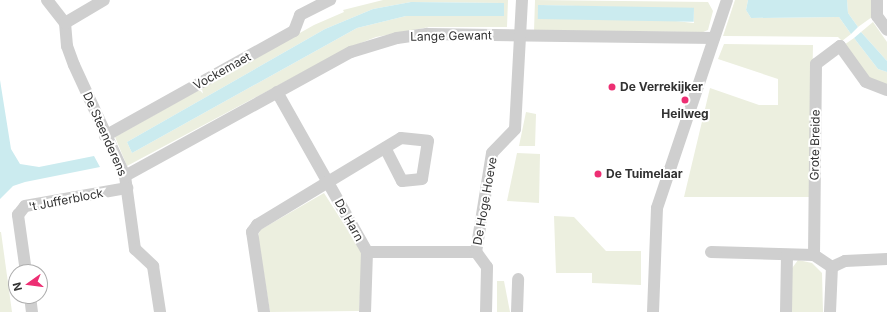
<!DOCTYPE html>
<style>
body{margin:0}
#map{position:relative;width:887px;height:312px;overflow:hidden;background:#fff;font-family:Inter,sans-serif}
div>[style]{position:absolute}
.green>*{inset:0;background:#ecefdf}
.water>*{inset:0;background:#cbebef;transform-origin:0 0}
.minor>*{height:12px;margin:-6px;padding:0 6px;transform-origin:6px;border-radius:6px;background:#cfcfcf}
.dots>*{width:11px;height:11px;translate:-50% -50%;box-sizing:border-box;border:2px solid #fff;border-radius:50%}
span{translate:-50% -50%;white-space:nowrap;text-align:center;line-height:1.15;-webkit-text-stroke:4px #fff;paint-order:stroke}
.street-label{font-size:12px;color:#323232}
.poi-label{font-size:12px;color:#323232;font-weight:700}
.left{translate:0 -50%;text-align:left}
.north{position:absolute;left:8px;top:264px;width:40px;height:40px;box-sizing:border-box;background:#fff;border:1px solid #adadad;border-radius:50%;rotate:256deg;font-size:11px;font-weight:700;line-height:16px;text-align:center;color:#323232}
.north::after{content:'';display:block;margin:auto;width:14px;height:18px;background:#ed2f73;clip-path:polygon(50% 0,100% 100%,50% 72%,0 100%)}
</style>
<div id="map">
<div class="green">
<div style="clip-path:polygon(evenodd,383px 0,508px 0,507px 27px,429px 27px,376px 37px,348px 48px,127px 166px,115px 137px,314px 25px,344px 12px,343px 10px,383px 0,411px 2px,504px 3px,504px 16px,406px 16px,357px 28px,132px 153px,127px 142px,325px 29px,373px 9px,411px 2px)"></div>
<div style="clip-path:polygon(evenodd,535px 0,708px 2px,713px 11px,708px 30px,703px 32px,534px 31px,535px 0,539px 5px,694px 9px,694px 23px,693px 23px,539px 5px)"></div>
<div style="clip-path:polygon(735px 0,748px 0,746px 10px,751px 18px,839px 17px,851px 34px,842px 41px,838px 37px,723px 36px)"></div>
<div style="clip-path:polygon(847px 0,872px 0,872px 17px,858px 27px,848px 13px)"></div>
<div style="clip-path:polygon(873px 22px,887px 42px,887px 61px,861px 32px)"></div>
<div style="clip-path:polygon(854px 38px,878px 69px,887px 72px,887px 86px,869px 79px,844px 45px)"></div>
<div style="clip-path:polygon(724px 44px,813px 45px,810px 197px,684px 197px,710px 88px,759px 105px,778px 105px,778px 79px,718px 59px)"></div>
<div style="clip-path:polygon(526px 112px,536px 114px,535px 146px,519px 146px)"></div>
<div style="clip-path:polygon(517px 153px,540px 154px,539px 203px,507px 201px)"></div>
<div style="clip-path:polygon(324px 193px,363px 254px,359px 311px,270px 312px,258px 237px,260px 230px)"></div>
<div style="clip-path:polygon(554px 216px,574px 217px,606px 251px,641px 251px,641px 285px,592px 283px,592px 273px,556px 273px)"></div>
<div style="clip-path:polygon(0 232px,1px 232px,12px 312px,0 312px)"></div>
<div style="clip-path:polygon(798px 260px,812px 263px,822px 273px,823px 312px,790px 312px,790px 271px)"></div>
<div style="clip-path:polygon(497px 281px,504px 281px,510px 312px,497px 312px)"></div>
</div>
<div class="water">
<div style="clip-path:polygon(748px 0,847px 0,848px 13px,858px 27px,851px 34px,839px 17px,751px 18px,746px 10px)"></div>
<div style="clip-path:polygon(411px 2px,504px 3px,504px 16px,406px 16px,357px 28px,132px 153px,127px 142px,325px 29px,373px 9px)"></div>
<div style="left:538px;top:5px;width:156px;height:14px;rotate:1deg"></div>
<div style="clip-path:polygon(861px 32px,887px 61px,887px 72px,878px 69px,854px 38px)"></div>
<div style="clip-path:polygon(0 80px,11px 149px,20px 164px,39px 167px,94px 156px,100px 167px,25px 182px,13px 186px,0 199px)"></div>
</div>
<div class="minor">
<div style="left:47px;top:0;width:29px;rotate:52deg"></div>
<div style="left:877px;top:0;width:16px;rotate:90deg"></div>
<div style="left:877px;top:16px;width:17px;rotate:54deg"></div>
<div style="left:65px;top:23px;width:23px;rotate:85deg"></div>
<div style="left:67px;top:46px;width:20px;rotate:70deg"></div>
<div style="left:74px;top:65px;width:122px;rotate:65.3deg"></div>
<div style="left:125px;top:176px;width:74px;rotate:82.2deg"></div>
<div style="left:135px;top:249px;width:25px;rotate:43deg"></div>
<div style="left:153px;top:266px;width:47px;rotate:81.3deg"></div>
<div style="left:65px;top:23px;width:45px;rotate:-30.5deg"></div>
<div style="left:277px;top:92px;width:184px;rotate:60.6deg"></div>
<div style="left:367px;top:252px;width:60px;rotate:91.9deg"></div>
<div style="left:105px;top:136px;width:216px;rotate:-29.1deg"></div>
<div style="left:294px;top:31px;width:17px;rotate:-69deg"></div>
<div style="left:300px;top:15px;width:34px;rotate:-27deg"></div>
<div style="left:125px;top:176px;width:258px;rotate:-28.8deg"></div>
<div style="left:351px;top:52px;width:48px;rotate:-16.9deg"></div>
<div style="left:397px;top:38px;width:30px;rotate:-8deg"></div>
<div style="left:427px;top:34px;width:287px;rotate:0.8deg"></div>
<div style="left:367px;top:252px;width:109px"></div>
<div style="left:711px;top:252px;width:103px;rotate:1.7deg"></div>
<div style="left:814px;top:255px;width:22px;rotate:34deg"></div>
<div style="left:814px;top:255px;width:191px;rotate:-89.4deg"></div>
<div style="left:816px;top:64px;width:30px;rotate:-37deg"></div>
<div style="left:840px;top:46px;width:44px;rotate:54.2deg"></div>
<div style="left:866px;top:82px;width:22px;rotate:21deg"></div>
<div style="left:26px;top:272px;width:58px;rotate:-98deg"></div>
<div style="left:18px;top:215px;width:11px;rotate:-52deg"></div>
<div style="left:25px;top:206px;width:104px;rotate:-10deg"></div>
<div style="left:30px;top:296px;width:16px;rotate:83deg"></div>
<div style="left:264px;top:312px;width:81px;rotate:-98.5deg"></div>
<div style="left:252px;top:232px;width:9px;rotate:-54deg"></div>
<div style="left:257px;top:225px;width:83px;rotate:-31.2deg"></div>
<div style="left:328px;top:182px;width:85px;rotate:-31.1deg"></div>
<div style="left:401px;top:138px;width:27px;rotate:6deg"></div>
<div style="left:428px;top:141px;width:38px;rotate:99deg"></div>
<div style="left:422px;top:179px;width:20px;rotate:174deg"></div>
<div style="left:402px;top:181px;width:37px;rotate:-117deg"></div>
<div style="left:486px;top:312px;width:45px;rotate:-88.7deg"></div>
<div style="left:487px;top:267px;width:19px;rotate:-126deg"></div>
<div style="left:476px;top:252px;width:100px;rotate:-80.8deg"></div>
<div style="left:492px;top:153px;width:33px;rotate:-46deg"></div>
<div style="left:515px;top:129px;width:129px;rotate:-86.9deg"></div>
<div style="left:517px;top:312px;width:33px;rotate:-88deg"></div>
<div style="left:653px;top:312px;width:104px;rotate:-87.8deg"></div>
<div style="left:657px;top:208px;width:219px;rotate:-71.4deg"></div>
<div style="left:786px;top:312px;width:57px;rotate:-89deg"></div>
<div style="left:830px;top:312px;width:45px;rotate:-87.5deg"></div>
<div style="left:832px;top:267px;width:14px;rotate:-25deg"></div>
<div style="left:845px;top:261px;width:42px;rotate:-2.7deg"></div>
</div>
<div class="dots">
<div style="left:612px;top:87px;background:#ed2f73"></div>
<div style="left:685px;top:100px;background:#ed2f73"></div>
<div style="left:598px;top:174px;background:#ed2f73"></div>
</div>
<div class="street-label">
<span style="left:451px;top:36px;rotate:-1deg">Lange Gewant</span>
<span style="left:222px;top:71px;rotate:-29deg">Vockemaet</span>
<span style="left:105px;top:134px;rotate:66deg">De Steenderens</span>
<span style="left:815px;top:145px;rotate:-89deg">Grote Breide</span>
<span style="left:66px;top:200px;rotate:-11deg">'t Jufferblock</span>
<span style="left:485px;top:201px;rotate:-80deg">De Hoge Hoeve</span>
<span style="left:349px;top:220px;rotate:61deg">De Harn</span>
</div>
<div class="poi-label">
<span class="left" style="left:620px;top:87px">De Verrekijker</span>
<span style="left:685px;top:114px">Heilweg</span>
<span class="left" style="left:606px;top:174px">De Tuimelaar</span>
</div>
<div class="north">N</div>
</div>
